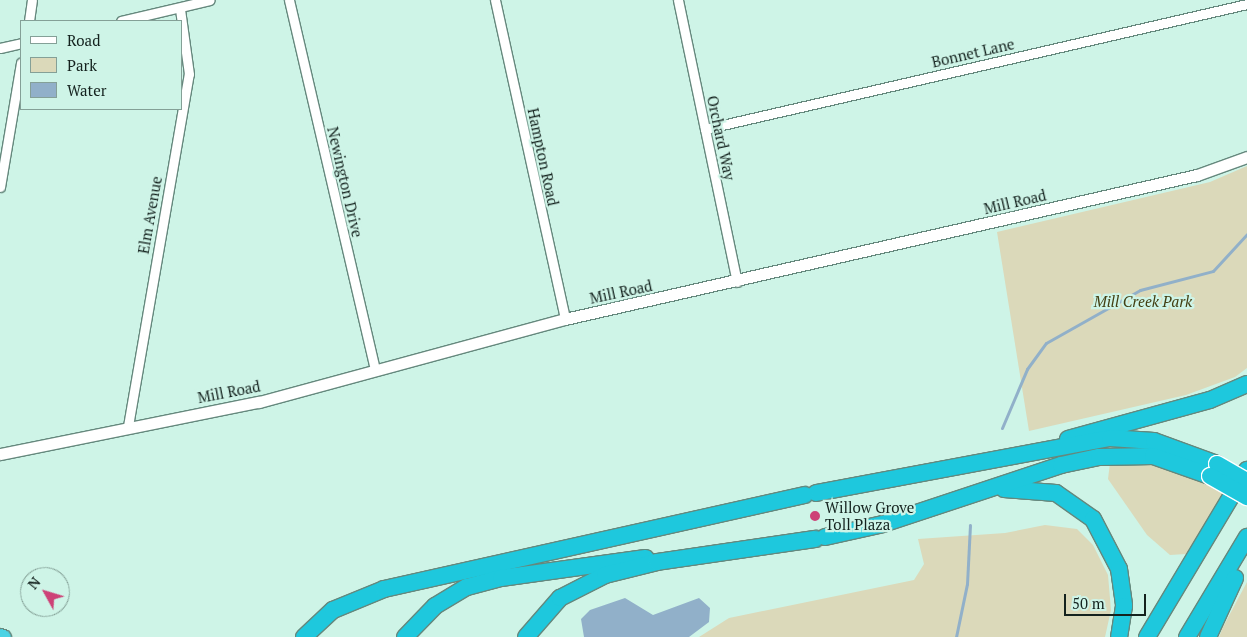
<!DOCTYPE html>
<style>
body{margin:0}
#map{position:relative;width:1247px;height:637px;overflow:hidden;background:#cef4e7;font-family:"PT Serif",serif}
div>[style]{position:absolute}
.green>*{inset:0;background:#dbd9ba}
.water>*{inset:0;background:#91b0c9}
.stream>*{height:3px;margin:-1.5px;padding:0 1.5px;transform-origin:1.5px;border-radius:1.5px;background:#91b0c9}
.roads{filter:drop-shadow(1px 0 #65887d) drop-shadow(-1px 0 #65887d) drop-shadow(0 1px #65887d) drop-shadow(0 -1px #65887d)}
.minor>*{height:9px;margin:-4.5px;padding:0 4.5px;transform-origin:4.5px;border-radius:4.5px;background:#fff}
.tertiary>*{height:11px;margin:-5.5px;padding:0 5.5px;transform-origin:5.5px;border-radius:5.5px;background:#fff}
.trunk>*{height:15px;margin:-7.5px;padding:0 7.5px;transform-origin:7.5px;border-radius:7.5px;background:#4bd3e4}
.motorway>*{height:16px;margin:-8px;padding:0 8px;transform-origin:8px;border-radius:8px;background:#1ec8dd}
.bridges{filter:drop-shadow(1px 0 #fff) drop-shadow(-1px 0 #fff) drop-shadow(0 1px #fff) drop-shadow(0 -1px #fff)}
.motorway-bridge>*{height:16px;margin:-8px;padding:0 8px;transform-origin:8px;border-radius:8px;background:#1ec8dd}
.dots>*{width:14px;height:14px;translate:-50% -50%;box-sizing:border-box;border:2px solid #cef4e7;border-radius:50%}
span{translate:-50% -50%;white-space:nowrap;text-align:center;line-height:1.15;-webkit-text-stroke:4.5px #cef4e7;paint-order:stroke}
.street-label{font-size:15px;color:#14221e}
.park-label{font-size:15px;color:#433f12;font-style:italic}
.poi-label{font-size:15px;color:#14221e}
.left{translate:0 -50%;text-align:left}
.legend{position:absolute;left:20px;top:20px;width:162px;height:90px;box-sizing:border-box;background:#cef4e7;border:1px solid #84a097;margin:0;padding:6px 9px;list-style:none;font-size:15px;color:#14221e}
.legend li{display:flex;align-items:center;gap:10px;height:25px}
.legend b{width:25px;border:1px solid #84a097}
.north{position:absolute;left:20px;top:567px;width:50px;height:50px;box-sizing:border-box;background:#cef4e7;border:1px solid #84a097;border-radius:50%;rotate:309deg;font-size:14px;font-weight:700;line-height:20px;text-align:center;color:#14221e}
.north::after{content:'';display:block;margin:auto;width:18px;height:22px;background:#cd4277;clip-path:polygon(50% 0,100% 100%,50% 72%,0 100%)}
.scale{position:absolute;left:1064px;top:594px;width:82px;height:22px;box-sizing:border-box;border:2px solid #14221e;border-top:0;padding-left:6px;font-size:15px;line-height:18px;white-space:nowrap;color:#14221e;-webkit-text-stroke:4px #cef4e7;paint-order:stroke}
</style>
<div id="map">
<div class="green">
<div style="clip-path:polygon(1247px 166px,1247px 368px,1235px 377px,1186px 395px,1029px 431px,997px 232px,1210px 182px)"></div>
<div style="clip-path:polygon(1143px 461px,1227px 490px,1186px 554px,1170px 555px,1147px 535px,1108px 479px,1110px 463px)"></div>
<div style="clip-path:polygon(1045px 525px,1077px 529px,1093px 545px,1108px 575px,1111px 610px,1105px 637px,699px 637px,729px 618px,914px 580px,924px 564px,918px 539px,1005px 533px)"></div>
<div style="clip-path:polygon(1247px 582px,1247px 637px,1219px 637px,1223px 627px)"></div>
</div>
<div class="water">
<div style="clip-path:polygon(625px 598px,653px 615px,699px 598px,710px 608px,709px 622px,689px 637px,584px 637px,581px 619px,590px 610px)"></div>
</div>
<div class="stream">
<div style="left:1002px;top:428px;width:64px;rotate:-67deg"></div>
<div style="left:1027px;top:369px;width:32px;rotate:-54deg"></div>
<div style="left:1046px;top:343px;width:108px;rotate:-29.4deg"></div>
<div style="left:1140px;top:290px;width:75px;rotate:-14.6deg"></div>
<div style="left:1213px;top:271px;width:50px;rotate:-47.4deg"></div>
<div style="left:956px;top:637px;width:54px;rotate:-78.3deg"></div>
<div style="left:967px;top:584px;width:59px;rotate:-87.1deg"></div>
</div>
<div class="roads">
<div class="minor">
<div style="left:289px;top:0;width:380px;rotate:76.9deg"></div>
<div style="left:495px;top:0;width:327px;rotate:77.6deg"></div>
<div style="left:678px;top:0;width:288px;rotate:78.2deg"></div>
<div style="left:29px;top:21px;width:21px;rotate:-82deg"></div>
<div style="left:121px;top:21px;width:91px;rotate:-13.3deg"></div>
<div style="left:0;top:48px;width:22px;rotate:-13deg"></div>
<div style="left:705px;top:129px;width:556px;rotate:-12.99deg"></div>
<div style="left:0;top:187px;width:126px;rotate:-80.4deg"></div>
<div style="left:128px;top:426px;width:357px;rotate:-80.2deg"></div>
<div style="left:189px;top:74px;width:66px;rotate:-97.9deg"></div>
</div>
<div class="tertiary">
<div style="left:0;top:454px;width:264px;rotate:-11.4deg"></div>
<div style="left:259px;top:402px;width:317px;rotate:-15.2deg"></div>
<div style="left:565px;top:319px;width:648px;rotate:-12.84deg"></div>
<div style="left:1197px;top:175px;width:53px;rotate:-19.8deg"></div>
</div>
<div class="trunk">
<div style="left:0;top:636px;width:3px;rotate:18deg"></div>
</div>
<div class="motorway">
<div style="left:1068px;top:439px;width:147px;rotate:-15.4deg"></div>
<div style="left:1210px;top:400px;width:40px;rotate:-23.4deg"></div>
<div style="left:1004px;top:489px;width:52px;rotate:4.4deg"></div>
<div style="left:1056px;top:493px;width:45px;rotate:35.1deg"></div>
<div style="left:1093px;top:519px;width:56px;rotate:62.5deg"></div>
<div style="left:1119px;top:569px;width:37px;rotate:82deg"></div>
<div style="left:1124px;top:606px;width:31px;rotate:99deg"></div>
<div style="left:816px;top:493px;width:299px;rotate:-10.6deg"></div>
<div style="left:1110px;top:438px;width:44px;rotate:3.9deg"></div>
<div style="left:1154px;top:441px;width:67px;rotate:20.1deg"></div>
<div style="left:825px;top:537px;width:59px;rotate:-12.6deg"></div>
<div style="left:883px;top:524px;width:188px;rotate:-18.3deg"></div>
<div style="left:1061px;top:465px;width:39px;rotate:-12deg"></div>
<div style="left:1099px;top:457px;width:54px;rotate:-1.1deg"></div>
<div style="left:1153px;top:456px;width:60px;rotate:19.3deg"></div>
<div style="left:304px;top:637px;width:40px;rotate:-43deg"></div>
<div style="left:333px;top:610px;width:55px;rotate:-22.4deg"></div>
<div style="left:384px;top:589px;width:431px;rotate:-12.6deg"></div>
<div style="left:405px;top:637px;width:43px;rotate:-45.9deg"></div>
<div style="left:435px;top:606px;width:37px;rotate:-31deg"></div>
<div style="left:467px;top:587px;width:35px;rotate:-15deg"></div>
<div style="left:501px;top:578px;width:146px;rotate:-7.9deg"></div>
<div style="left:526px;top:637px;width:52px;rotate:-48.9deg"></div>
<div style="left:560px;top:598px;width:51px;rotate:-27.1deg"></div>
<div style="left:605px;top:575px;width:54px;rotate:-14deg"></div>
<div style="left:657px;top:562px;width:160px;rotate:-8.3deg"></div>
<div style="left:1147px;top:637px;width:195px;rotate:-59.1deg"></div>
<div style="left:1187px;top:637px;width:117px;rotate:-59deg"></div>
<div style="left:1208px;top:637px;width:65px;rotate:-65.4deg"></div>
</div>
</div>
<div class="bridges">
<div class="motorway-bridge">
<div style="left:1217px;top:464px;width:34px;rotate:30deg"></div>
<div style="left:1210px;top:476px;width:43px;rotate:29.6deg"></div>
</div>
</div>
<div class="dots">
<div style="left:815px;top:516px;background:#cd4277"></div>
</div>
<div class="street-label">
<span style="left:973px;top:53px;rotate:-13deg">Bonnet Lane</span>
<span style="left:721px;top:138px;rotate:78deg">Orchard Way</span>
<span style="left:543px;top:157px;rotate:78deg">Hampton Road</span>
<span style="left:345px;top:182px;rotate:77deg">Newington Drive</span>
<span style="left:1015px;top:202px;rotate:-13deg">Mill Road</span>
<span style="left:150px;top:215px;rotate:-80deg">Elm Avenue</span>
<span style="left:621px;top:292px;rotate:-12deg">Mill Road</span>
<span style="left:229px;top:392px;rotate:-11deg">Mill Road</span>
</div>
<div class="park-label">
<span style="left:1143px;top:302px">Mill Creek Park</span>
</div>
<div class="poi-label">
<span class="left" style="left:825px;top:516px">Willow Grove<br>Toll Plaza</span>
</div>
<ul class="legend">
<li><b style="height:6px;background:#fff"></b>Road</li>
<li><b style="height:14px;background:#dbd9ba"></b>Park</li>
<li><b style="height:14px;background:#91b0c9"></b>Water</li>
</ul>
<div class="north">N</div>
<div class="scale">50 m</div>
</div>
